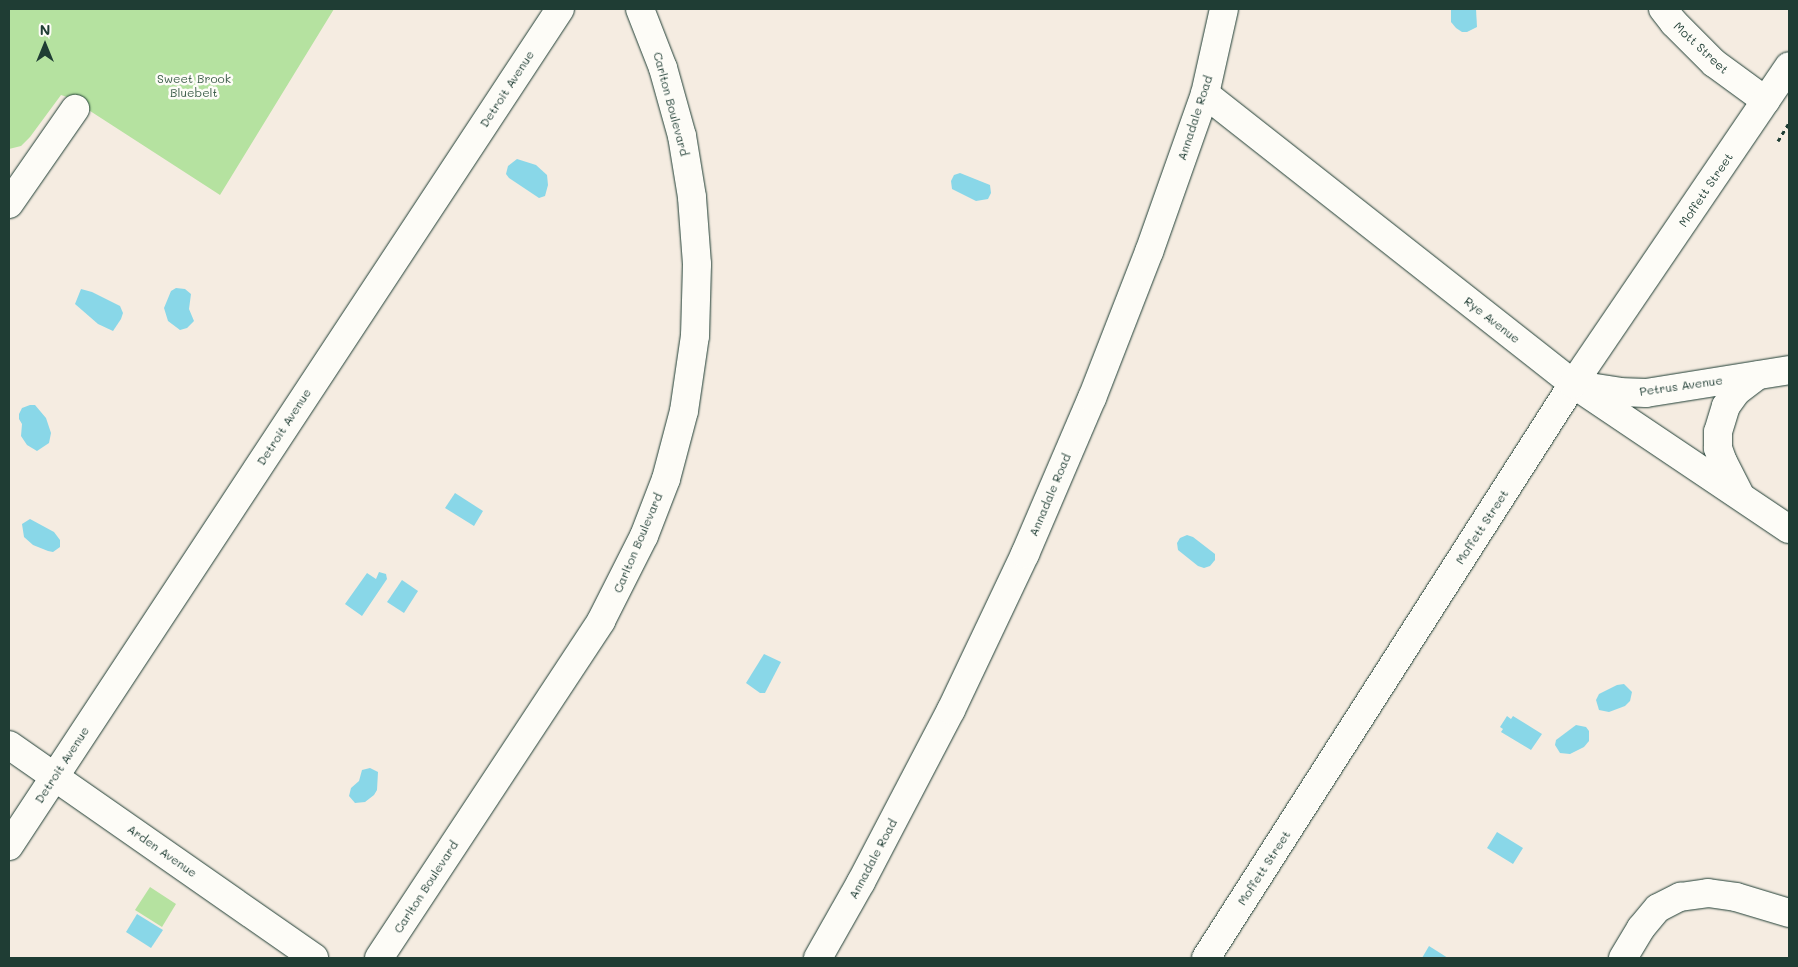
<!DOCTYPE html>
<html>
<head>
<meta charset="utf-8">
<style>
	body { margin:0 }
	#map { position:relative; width:1798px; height:967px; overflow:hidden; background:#f5ece1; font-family:Mali,sans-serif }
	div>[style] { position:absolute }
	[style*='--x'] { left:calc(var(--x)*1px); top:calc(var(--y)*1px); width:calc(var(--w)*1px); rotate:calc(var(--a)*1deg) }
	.green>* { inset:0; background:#b5e2a0 }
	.water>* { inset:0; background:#89d7e8 }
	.path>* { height:3px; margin-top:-1.5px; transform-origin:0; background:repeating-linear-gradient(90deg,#1f3d34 0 4px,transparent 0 8px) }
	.roads { filter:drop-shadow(0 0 1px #1f3d34) drop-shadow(0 0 1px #1f3d34) }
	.street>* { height:28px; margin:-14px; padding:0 14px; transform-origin:14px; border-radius:14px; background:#fdfcf7 }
	.secondary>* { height:28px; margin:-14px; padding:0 14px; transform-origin:14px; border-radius:14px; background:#fdfcf7 }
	span { translate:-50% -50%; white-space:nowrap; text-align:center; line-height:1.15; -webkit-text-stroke:5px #fdfcf7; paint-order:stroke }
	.street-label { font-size:12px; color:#1f3d34 }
	.park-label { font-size:12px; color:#3d5e4a }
	.frame { position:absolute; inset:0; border:10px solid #1f3d34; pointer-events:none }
	.north { position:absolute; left:20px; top:20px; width:50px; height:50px; -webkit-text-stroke:4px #fdfcf7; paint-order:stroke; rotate:0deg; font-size:14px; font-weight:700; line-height:20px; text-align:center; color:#1f3d34 }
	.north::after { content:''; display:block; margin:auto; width:18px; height:22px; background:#1f3d34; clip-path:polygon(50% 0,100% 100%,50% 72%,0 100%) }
</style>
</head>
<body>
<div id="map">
	<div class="green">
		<i style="clip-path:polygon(9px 9px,334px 9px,220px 195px,70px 98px,61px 95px,30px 137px,21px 146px,9px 149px)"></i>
		<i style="clip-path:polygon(150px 887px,176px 904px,162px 927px,135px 910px)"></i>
	</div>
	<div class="water">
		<i style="clip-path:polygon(1451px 9px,1476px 9px,1477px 27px,1467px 32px,1462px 32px,1456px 28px,1451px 22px)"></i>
		<i style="clip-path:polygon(517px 159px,536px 165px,547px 175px,548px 185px,545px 196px,539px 198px,509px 178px,506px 174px,508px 166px)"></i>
		<i style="clip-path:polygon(960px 173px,990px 185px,991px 193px,988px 199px,976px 201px,952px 189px,951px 181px,954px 175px)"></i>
		<i style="clip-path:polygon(176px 288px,185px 289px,191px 294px,189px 309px,194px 321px,187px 328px,180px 330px,168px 321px,164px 308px,171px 291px)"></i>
		<i style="clip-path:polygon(81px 289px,92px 292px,120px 306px,123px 313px,121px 319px,113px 331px,98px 324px,75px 304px)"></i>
		<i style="clip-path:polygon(30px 405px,35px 405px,46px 418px,51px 433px,49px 443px,37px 451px,27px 445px,21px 436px,22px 424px,19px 419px,19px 414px,22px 408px)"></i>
		<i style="clip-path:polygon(455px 493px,483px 511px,474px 526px,445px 508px)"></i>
		<i style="clip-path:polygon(30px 519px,54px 532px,60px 540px,60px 547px,53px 552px,48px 551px,33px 545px,24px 537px,22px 524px)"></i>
		<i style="clip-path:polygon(1187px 535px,1193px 537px,1215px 554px,1215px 560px,1210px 566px,1204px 568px,1198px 566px,1178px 550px,1177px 543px,1180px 538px)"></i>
		<i style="clip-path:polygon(379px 572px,386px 574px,387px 579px,362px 616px,345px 604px,367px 573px,376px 579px)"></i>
		<i style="clip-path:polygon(402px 580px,418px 591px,404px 613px,387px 602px)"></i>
		<i style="clip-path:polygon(764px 654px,781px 662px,765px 693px,760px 693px,746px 683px)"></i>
		<i style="clip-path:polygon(1624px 684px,1632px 692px,1630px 701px,1625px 706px,1609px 712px,1599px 710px,1596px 700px,1599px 694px,1617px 685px)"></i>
		<i style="clip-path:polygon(1507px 716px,1511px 719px,1513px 716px,1542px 734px,1531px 750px,1501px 732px,1503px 729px,1500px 727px)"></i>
		<i style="clip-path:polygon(1576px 725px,1586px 727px,1589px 731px,1589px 741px,1584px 747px,1570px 754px,1560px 753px,1555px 745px,1556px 740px)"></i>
		<i style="clip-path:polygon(370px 768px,378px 772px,377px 790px,374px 795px,365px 802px,355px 803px,349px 796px,351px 788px,359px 781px,362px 770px)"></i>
		<i style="clip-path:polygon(1497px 832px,1523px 848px,1513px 864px,1487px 848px)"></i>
		<i style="clip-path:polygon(137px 914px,163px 930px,151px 948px,126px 932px)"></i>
		<i style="clip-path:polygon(1429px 946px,1448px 958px,1422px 958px)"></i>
	</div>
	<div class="path">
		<i style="--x:1778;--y:141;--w:21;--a:-59"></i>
	</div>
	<div class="roads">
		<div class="street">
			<i style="--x:1663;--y:9;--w:18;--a:52"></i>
			<i style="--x:1674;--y:23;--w:57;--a:45"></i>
			<i style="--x:1714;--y:63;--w:64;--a:36.2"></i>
			<i style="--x:1205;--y:94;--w:469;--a:38.2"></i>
			<i style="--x:1573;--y:384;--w:260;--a:33.9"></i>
			<i style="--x:9;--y:204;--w:116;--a:-55.2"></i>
			<i style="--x:1583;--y:386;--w:36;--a:9"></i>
			<i style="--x:1619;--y:392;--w:27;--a:2"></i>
			<i style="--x:1646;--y:393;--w:145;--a:-9.1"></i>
			<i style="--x:1739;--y:493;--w:35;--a:-117"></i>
			<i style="--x:1723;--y:462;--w:15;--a:-110"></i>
			<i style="--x:1718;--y:448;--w:16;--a:-90"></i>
			<i style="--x:1718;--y:432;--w:27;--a:-73"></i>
			<i style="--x:1726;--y:406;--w:19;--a:-54"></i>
			<i style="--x:1737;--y:391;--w:26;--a:-37"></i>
			<i style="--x:9;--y:846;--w:1002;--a:-56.64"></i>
			<i style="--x:379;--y:958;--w:404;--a:-56.6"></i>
			<i style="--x:601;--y:621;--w:95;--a:-63.2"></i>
			<i style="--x:644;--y:536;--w:61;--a:-68.9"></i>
			<i style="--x:666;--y:479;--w:70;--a:-75.2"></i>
			<i style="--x:684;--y:411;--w:76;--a:-81.7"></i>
			<i style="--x:695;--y:336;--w:72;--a:-88.4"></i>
			<i style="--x:697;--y:264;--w:67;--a:-94.3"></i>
			<i style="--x:692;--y:197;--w:62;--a:-99.3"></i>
			<i style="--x:682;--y:136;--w:71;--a:-105.6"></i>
			<i style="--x:663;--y:68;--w:63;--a:-111.3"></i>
			<i style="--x:1206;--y:958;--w:681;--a:-57.41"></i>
			<i style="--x:1573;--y:384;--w:384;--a:-55.8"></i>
			<i style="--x:1623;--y:958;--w:35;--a:-59"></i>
			<i style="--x:1641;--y:928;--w:26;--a:-50"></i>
			<i style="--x:1658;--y:908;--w:25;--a:-27"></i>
			<i style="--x:1680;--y:897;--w:28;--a:-8"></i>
			<i style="--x:1708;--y:893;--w:28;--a:8"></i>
			<i style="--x:1736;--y:897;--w:55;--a:16.8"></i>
		</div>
		<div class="secondary">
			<i style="--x:9;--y:745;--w:372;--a:34.9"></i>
			<i style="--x:818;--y:958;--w:87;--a:-60.5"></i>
			<i style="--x:861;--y:882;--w:194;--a:-62.4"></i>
			<i style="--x:951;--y:710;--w:173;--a:-64.6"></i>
			<i style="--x:1025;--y:554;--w:170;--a:-66.8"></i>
			<i style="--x:1092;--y:398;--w:157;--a:-68.7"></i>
			<i style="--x:1149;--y:252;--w:168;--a:-70.5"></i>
			<i style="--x:1205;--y:94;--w:87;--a:-77.4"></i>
		</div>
	</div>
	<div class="street-label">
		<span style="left:1701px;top:48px;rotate:43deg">Mott Street</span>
		<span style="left:507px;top:89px;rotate:-57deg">Detroit Avenue</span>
		<span style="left:671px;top:104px;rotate:75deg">Carlton Boulevard</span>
		<span style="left:1195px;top:118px;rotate:-72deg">Annadale Road</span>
		<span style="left:1706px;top:190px;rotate:-56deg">Moffett Street</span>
		<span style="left:1492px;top:320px;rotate:38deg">Rye Avenue</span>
		<span style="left:1681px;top:386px;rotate:-8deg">Petrus Avenue</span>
		<span style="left:284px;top:427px;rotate:-57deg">Detroit Avenue</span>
		<span style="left:1050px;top:495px;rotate:-67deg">Annadale Road</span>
		<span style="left:1482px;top:527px;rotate:-57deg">Moffett Street</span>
		<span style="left:638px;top:543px;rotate:-67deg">Carlton Boulevard</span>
		<span style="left:62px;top:765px;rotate:-57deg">Detroit Avenue</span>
		<span style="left:162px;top:851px;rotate:35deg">Arden Avenue</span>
		<span style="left:873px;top:859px;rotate:-62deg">Annadale Road</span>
		<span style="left:1264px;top:868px;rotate:-57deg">Moffett Street</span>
		<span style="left:426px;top:887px;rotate:-57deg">Carlton Boulevard</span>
	</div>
	<div class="park-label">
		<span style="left:194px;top:86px">Sweet Brook<br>Bluebelt</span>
	</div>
	<div class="frame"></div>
	<div class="north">N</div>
</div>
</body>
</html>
